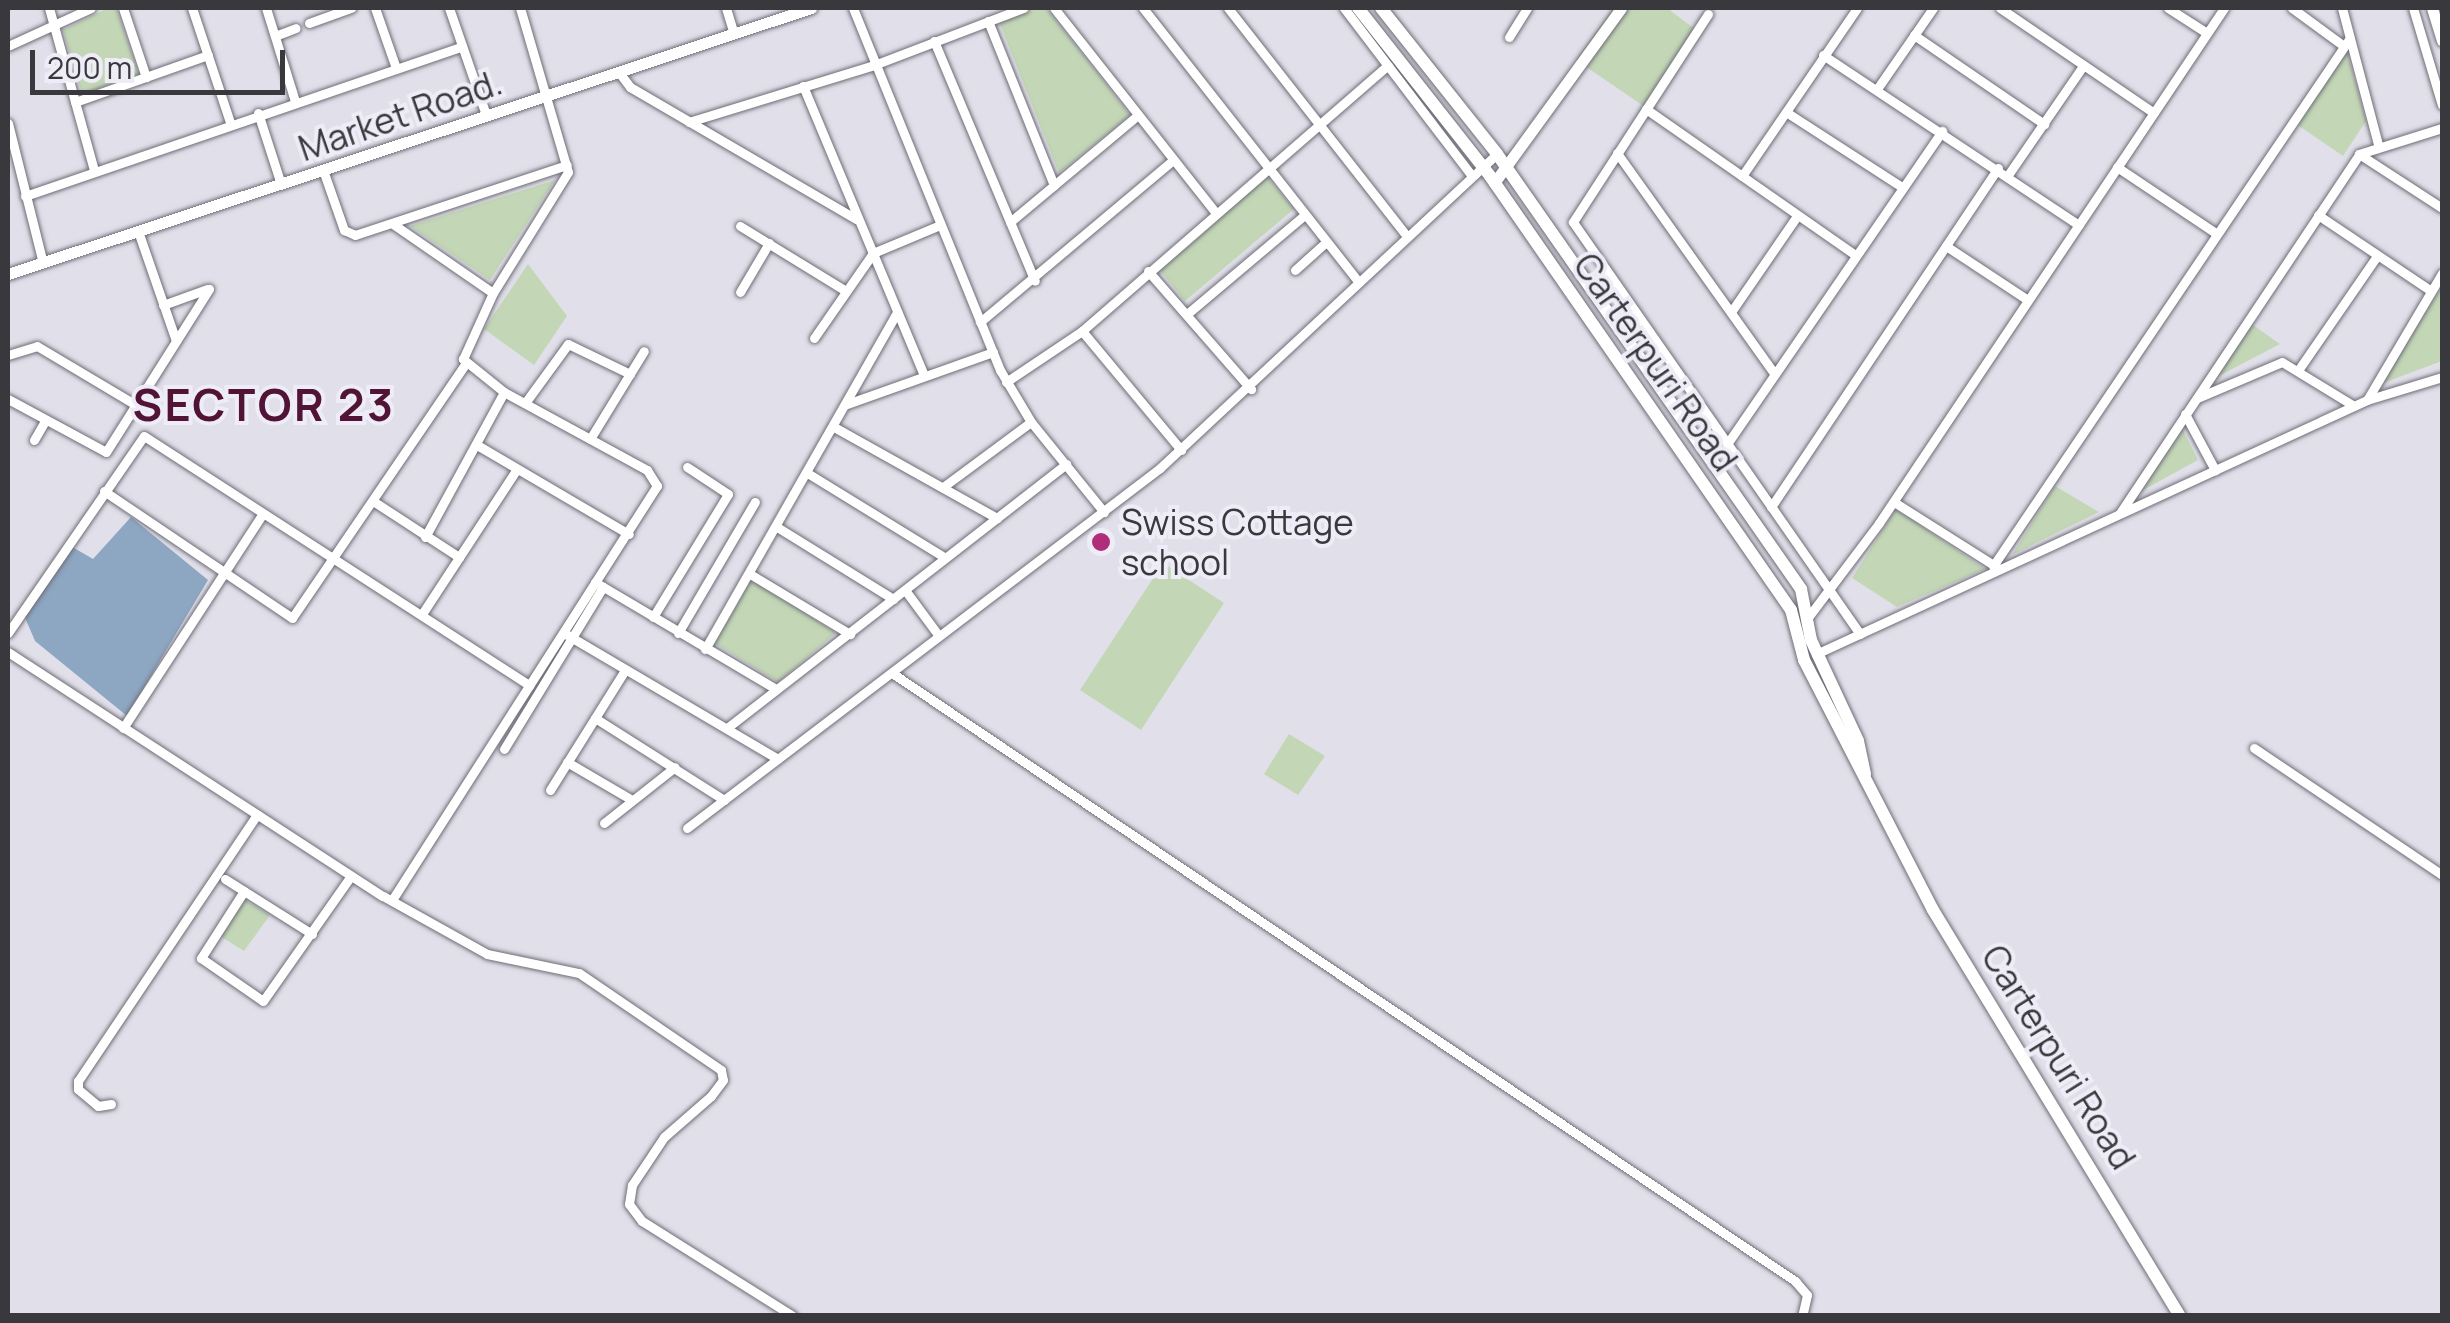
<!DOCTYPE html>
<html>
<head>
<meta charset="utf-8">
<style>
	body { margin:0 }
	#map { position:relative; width:2450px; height:1323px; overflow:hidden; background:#e1e0ea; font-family:Manrope,sans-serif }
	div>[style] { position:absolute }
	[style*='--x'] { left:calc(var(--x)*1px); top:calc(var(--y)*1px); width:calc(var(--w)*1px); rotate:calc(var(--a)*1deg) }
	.green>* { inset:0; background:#c3d7b7 }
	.water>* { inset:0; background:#8da6c2 }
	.roads { filter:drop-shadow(0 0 2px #6e6d76) drop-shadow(0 0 2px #6e6d76) }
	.minor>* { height:9px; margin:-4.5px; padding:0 4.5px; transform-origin:4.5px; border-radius:4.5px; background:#fff }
	.tertiary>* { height:11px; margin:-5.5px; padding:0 5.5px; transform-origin:5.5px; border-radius:5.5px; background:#fff }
	.secondary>* { height:12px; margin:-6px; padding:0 6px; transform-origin:6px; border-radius:6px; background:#fff }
	.dots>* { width:28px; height:28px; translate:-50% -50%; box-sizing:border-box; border:5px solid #eeedf7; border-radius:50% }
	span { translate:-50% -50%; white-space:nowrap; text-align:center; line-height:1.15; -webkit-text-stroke:8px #eeedf7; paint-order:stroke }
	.street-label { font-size:35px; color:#39393d }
	.poi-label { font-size:35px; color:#39393d }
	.left { translate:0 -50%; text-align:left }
	.district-label { font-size:45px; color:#511336; font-weight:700; letter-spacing:2.5px }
	.frame { position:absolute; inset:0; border:10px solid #39393d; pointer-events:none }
	.scale { position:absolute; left:30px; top:50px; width:255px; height:45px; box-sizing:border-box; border:5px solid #39393d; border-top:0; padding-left:12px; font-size:30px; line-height:35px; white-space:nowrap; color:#39393d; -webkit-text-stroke:8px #eeedf7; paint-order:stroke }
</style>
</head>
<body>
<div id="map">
	<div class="green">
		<i style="clip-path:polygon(108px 8px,116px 8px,139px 74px,82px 94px,63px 30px)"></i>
		<i style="clip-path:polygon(1034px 8px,1046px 8px,1130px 115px,1059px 173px,999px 22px)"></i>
		<i style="clip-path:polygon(1613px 8px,1667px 8px,1695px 29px,1645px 107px,1576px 60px)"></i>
		<i style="clip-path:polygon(2347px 51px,2366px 121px,2343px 156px,2296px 124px)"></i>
		<i style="clip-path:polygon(1267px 177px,1294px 209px,1185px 301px,1158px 268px)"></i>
		<i style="clip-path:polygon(555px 180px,490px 280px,410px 226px)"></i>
		<i style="clip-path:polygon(528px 264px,567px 316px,534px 365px,484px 329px)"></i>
		<i style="clip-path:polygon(2442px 287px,2442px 361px,2378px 385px)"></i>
		<i style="clip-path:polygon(2250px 323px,2280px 344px,2215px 378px)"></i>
		<i style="clip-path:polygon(2180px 424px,2198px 460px,2136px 494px)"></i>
		<i style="clip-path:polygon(2055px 486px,2099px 512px,2012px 555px)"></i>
		<i style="clip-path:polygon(1896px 509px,1985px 569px,1897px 607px,1852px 578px)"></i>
		<i style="clip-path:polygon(1163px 563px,1224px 603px,1141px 730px,1080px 690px)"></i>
		<i style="clip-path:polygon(752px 579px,836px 633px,778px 682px,714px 643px)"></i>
		<i style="clip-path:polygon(1289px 734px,1325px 756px,1298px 795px,1264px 774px)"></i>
		<i style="clip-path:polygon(244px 900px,270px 915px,244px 951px,220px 936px)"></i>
	</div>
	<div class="water">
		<i style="clip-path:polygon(131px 517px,208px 580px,127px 716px,35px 641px,23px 613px,69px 545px,93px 559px)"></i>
	</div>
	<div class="roads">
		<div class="minor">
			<i style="--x:49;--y:8;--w:168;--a:74.5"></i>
			<i style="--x:123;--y:8;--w:73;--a:71.6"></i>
			<i style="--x:192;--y:8;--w:120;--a:71.6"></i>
			<i style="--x:266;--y:8;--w:97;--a:72.7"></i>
			<i style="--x:375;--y:8;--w:64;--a:70.7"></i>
			<i style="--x:449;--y:8;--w:113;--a:70.9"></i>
			<i style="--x:726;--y:8;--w:24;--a:73"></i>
			<i style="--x:853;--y:8;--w:391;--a:67.9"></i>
			<i style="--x:1000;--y:370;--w:61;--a:59.2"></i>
			<i style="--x:1031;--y:422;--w:116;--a:51"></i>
			<i style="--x:1054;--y:8;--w:260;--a:51.7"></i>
			<i style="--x:1143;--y:8;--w:349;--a:51.8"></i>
			<i style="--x:1228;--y:8;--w:290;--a:51.9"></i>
			<i style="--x:1344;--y:8;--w:210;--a:52.7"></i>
			<i style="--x:2000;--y:8;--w:186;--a:34.3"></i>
			<i style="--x:2168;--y:8;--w:46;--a:32.7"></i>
			<i style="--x:2292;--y:8;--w:64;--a:36.2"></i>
			<i style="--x:2342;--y:8;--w:141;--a:75.2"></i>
			<i style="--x:2413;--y:8;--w:101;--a:73.4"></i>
			<i style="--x:1708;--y:14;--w:248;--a:123"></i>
			<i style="--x:1573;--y:222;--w:502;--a:55.14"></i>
			<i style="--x:988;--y:21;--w:177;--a:68.1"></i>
			<i style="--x:309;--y:23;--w:45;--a:-19.7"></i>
			<i style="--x:1914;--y:35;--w:158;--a:34.4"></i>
			<i style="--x:275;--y:36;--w:22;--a:-21"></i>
			<i style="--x:1509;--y:37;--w:34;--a:-58"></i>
			<i style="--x:934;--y:41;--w:260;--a:67.2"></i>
			<i style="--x:8;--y:46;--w:91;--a:-24.6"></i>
			<i style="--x:1823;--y:55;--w:307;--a:33.6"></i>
			<i style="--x:618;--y:71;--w:20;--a:53"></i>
			<i style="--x:630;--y:87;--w:262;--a:30.3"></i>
			<i style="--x:803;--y:86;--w:313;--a:67.3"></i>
			<i style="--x:1877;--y:89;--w:98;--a:-55.3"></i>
			<i style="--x:75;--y:102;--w:141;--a:-19.5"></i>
			<i style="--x:1646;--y:109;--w:255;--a:34.9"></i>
			<i style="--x:1786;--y:112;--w:138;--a:32.9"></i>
			<i style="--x:258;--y:113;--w:75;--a:72.1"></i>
			<i style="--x:689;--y:122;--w:194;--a:-17.1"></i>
			<i style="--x:874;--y:65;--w:160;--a:-20.9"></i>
			<i style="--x:8;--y:123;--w:144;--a:76"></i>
			<i style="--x:1617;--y:153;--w:270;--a:54.5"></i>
			<i style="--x:2359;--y:154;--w:99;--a:33"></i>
			<i style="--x:2117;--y:167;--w:120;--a:33.8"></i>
			<i style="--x:323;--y:170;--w:64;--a:70.7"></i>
			<i style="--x:344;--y:230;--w:12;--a:24"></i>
			<i style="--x:355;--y:235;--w:223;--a:-18.3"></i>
			<i style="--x:2008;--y:175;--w:132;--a:-55.5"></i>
			<i style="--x:1742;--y:176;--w:204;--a:-55.6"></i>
			<i style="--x:25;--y:196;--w:462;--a:-18.9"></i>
			<i style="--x:2318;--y:215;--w:136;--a:33.9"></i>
			<i style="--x:1010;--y:222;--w:167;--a:-39.9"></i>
			<i style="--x:393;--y:224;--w:121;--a:34.6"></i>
			<i style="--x:740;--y:226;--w:124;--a:31.5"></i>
			<i style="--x:139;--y:234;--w:113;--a:70.9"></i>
			<i style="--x:1946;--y:246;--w:98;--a:33.4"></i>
			<i style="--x:1295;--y:270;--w:40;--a:-42"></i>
			<i style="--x:1148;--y:271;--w:157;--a:48.9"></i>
			<i style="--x:740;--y:292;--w:57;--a:-59.4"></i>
			<i style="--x:163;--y:305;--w:47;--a:-20"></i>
			<i style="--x:1731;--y:312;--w:116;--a:-55.5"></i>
			<i style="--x:1187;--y:314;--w:150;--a:-40.1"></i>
			<i style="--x:980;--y:322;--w:252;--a:-40"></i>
			<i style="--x:1082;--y:331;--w:155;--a:50.2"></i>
			<i style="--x:814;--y:338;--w:103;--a:-55.2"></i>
			<i style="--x:873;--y:253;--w:73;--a:-22.7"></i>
			<i style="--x:8;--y:355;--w:30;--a:-17"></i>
			<i style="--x:37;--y:346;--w:115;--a:30.8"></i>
			<i style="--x:2299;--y:369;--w:137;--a:-55.4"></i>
			<i style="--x:1006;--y:382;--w:92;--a:-33.9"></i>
			<i style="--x:1082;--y:331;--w:405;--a:-41"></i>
			<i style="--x:2197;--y:398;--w:92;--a:-23"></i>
			<i style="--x:2282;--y:362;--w:84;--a:31.4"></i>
			<i style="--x:8;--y:399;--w:111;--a:28.4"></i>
			<i style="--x:106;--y:452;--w:193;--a:-57.7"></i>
			<i style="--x:2367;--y:400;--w:147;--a:-59.4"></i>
			<i style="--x:525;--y:403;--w:73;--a:-53.9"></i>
			<i style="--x:568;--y:344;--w:69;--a:25.8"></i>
			<i style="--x:847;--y:404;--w:155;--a:-19.6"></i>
			<i style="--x:2185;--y:414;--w:64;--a:61.8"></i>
			<i style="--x:834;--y:427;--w:187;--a:29.2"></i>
			<i style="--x:590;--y:439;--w:103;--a:-58.5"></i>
			<i style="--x:34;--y:440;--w:22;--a:-60"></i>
			<i style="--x:1727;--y:444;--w:380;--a:-55.5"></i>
			<i style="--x:477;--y:445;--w:176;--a:30.4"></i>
			<i style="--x:809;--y:474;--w:158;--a:31.6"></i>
			<i style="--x:943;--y:487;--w:109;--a:-36.5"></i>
			<i style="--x:104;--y:491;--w:227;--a:34"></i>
			<i style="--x:292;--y:618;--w:307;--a:-55.7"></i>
			<i style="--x:373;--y:501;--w:103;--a:33.1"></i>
			<i style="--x:1894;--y:502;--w:122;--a:32.3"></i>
			<i style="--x:1771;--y:507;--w:408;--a:-56.2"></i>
			<i style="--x:2120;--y:513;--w:431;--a:-56.3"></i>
			<i style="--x:2359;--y:154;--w:87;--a:-17.4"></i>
			<i style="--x:777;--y:527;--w:137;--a:31.8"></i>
			<i style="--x:425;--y:537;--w:165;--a:-61.4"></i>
			<i style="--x:1993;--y:566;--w:637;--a:-55.94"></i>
			<i style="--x:750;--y:574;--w:117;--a:31"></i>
			<i style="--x:595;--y:582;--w:210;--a:30.6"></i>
			<i style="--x:905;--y:590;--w:57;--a:53.5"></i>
			<i style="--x:422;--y:614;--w:173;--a:-56.8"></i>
			<i style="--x:653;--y:617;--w:144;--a:-58.6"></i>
			<i style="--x:728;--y:494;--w:49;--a:-146.6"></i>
			<i style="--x:1806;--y:620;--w:121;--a:-53"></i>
			<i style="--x:1879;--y:523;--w:620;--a:-56.18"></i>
			<i style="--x:8;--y:633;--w:239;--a:-55.4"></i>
			<i style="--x:144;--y:436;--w:459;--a:32.9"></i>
			<i style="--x:564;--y:633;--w:248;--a:30.5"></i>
			<i style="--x:678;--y:633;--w:152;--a:-59.6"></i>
			<i style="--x:705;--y:649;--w:388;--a:-60.3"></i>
			<i style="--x:8;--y:652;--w:447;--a:33.1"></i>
			<i style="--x:383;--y:896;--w:119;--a:29.1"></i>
			<i style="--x:487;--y:954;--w:94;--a:11.7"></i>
			<i style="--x:579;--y:973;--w:172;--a:34.3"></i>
			<i style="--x:721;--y:1070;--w:10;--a:79"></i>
			<i style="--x:723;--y:1080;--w:20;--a:127"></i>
			<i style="--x:711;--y:1096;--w:62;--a:138.9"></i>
			<i style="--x:664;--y:1137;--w:58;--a:123.7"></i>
			<i style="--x:632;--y:1185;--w:19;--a:99"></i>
			<i style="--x:629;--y:1204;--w:21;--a:53"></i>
			<i style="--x:642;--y:1221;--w:178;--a:32.2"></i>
			<i style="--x:1816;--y:654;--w:607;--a:-24.75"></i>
			<i style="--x:2367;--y:400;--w:78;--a:-17"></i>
			<i style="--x:892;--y:673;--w:1089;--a:33.95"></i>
			<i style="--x:1795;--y:1281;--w:18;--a:49"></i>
			<i style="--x:1807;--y:1295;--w:22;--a:103"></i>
			<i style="--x:595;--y:718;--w:153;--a:32.4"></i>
			<i style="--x:123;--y:728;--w:254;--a:-56.9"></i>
			<i style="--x:727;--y:728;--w:430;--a:-37.9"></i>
			<i style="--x:2254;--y:748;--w:227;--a:34"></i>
			<i style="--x:504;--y:749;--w:190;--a:-58.6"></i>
			<i style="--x:567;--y:762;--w:75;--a:30.3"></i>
			<i style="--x:550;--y:790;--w:142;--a:-58"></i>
			<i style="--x:604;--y:823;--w:90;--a:-38.3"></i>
			<i style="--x:687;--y:828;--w:594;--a:-37.27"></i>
			<i style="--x:1160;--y:468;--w:461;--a:-43"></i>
			<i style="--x:225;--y:879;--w:103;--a:32.3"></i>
			<i style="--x:244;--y:891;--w:80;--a:122.7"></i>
			<i style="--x:201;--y:958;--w:75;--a:34.7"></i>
			<i style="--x:263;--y:1001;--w:153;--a:-54.9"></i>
			<i style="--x:392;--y:900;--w:492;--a:-57.4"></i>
			<i style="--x:657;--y:486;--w:19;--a:-122"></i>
			<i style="--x:647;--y:470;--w:163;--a:-151.4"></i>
			<i style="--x:504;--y:392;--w:53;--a:-141.2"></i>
			<i style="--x:463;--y:359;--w:72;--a:-65.6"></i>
			<i style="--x:493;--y:293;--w:142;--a:-58.2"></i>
			<i style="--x:568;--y:172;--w:171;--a:-106.3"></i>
			<i style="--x:111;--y:1104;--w:13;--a:171"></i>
			<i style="--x:98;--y:1106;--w:26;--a:-140"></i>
			<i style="--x:78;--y:1089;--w:8;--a:-90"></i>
			<i style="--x:78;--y:1081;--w:321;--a:-56.1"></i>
		</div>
		<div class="tertiary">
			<i style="--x:2432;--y:8;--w:34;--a:73"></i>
			<i style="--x:1494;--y:183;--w:216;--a:-54"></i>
			<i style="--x:8;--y:274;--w:846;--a:-18.33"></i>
		</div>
		<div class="secondary">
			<i style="--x:1358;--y:8;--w:214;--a:51.8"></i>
			<i style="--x:1490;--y:176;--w:528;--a:55.26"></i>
			<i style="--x:1791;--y:610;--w:52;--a:75.4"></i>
			<i style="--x:1804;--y:660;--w:281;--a:62.7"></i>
			<i style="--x:1933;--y:910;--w:475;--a:58.7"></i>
			<i style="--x:1381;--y:8;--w:186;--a:51.5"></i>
			<i style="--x:1497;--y:154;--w:531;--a:55.05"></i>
			<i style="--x:1801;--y:589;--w:52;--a:78.9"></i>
			<i style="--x:1811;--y:640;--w:111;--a:65"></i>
			<i style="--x:1858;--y:741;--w:34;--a:78"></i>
		</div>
	</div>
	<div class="dots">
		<i style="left:1101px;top:542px;background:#b02e79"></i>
	</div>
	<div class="street-label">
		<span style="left:400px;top:115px;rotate:-19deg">Market Road.</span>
		<span style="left:1656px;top:362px;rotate:55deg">Carterpuri Road</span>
		<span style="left:2059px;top:1057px;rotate:58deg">Carterpuri Road</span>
	</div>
	<div class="poi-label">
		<span class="left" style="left:1121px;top:542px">Swiss Cottage<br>school</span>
	</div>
	<div class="district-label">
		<span style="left:264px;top:405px">SECTOR 23</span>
	</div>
	<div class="frame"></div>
	<div class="scale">200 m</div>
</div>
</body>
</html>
